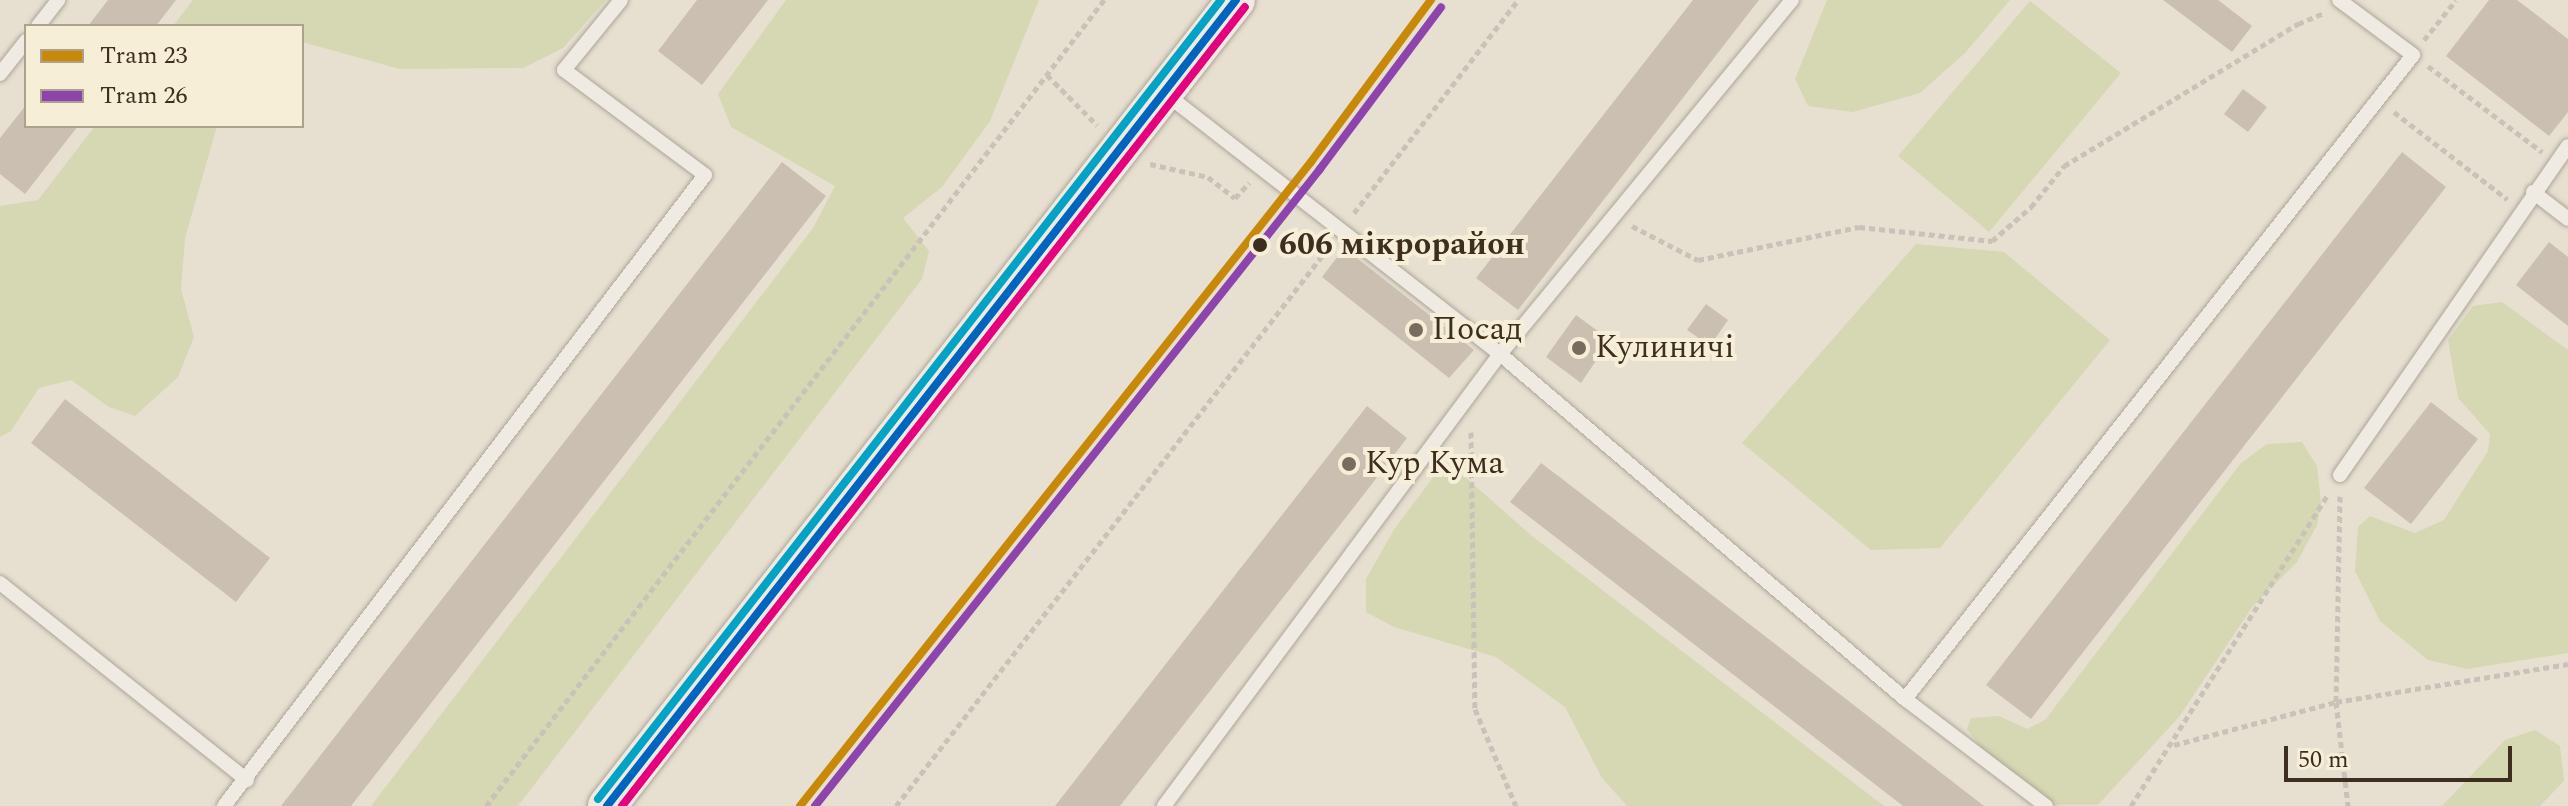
<!DOCTYPE html>
<html>
<head>
<meta charset="utf-8">
<style>
	body { margin:0 }
	#map { position:relative; width:2568px; height:806px; overflow:hidden; background:#e7e0d1; font-family:Spectral,serif }
	div>[style] { position:absolute }
	[style*='--x'] { left:calc(var(--x)*1px); top:calc(var(--y)*1px); width:calc(var(--w)*1px); rotate:calc(var(--a)*1deg) }
	.green>* { inset:0; background:#d6d7b3 }
	.building>* { inset:0; background:#cbbfb2 }
	.path>* { height:5px; margin-top:-2.5px; transform-origin:0; background:repeating-linear-gradient(90deg,#c8c2b9 0 6px,transparent 0 10px) }
	.roads { filter:drop-shadow(0 0 2px #ada599) drop-shadow(0 0 2px #ada599) }
	.lane>* { height:14px; margin:-7px; padding:0 7px; transform-origin:7px; border-radius:7px; background:#efebe3 }
	.secondary>* { height:38px; margin:-19px; padding:0 19px; transform-origin:19px; border-radius:19px; background:#efebe3 }
	.bus-1>* { height:8px; margin:-4px; padding:0 4px; transform-origin:4px; border-radius:4px; background:#0065bd }
	.bus-2>* { height:8px; margin:-4px; padding:0 4px; transform-origin:4px; border-radius:4px; background:#e5007d }
	.bus-3>* { height:8px; margin:-4px; padding:0 4px; transform-origin:4px; border-radius:4px; background:#03a3c5 }
	.tram-1>* { height:8px; margin:-4px; padding:0 4px; transform-origin:4px; border-radius:4px; background:#c88808 }
	.tram-2>* { height:8px; margin:-4px; padding:0 4px; transform-origin:4px; border-radius:4px; background:#8e44ad }
	.dots>* { width:22px; height:22px; translate:-50% -50%; box-sizing:border-box; border:4px solid #f7eed8; border-radius:50% }
	span { translate:-50% -50%; white-space:nowrap; text-align:center; line-height:1.15; -webkit-text-stroke:8px #f7eed8; paint-order:stroke }
	.stop-label { font-size:32px; color:#3d2e20; font-weight:700 }
	.left { translate:0 -50%; text-align:left }
	.poi-label { font-size:32px; color:#3d2e20 }
	.legend { position:absolute; left:24px; top:24px; width:280px; height:104px; box-sizing:border-box; background:#f7eed8; border:2px solid #ada18e; margin:0; padding:10px 14px; list-style:none; font-size:24px; color:#3d2e20 }
	.legend li { display:flex; align-items:center; gap:16px; height:40px }
	.legend b { width:40px; border:2px solid #ada18e }
	.scale { position:absolute; left:2284px; top:746px; width:228px; height:36px; box-sizing:border-box; border:4px solid #3d2e20; border-top:0; padding-left:10px; font-size:24px; line-height:28px; white-space:nowrap; color:#3d2e20; -webkit-text-stroke:6px #f7eed8; paint-order:stroke }
</style>
</head>
<body>
<div id="map">
	<div class="green">
		<i style="clip-path:polygon(193px 0,606px 0,563px 48px,523px 68px,400px 69px,302px 42px,302px 26px,173px 26px)"></i>
		<i style="clip-path:polygon(786px 0,1039px 0,990px 121px,942px 187px,903px 218px,929px 251px,922px 279px,518px 806px,371px 806px,813px 228px,835px 186px,731px 127px,718px 94px)"></i>
		<i style="clip-path:polygon(1827px 0,2010px 0,1965px 53px,1920px 93px,1853px 112px,1808px 106px,1795px 79px)"></i>
		<i style="clip-path:polygon(2030px 1px,2121px 73px,1989px 232px,1898px 156px)"></i>
		<i style="clip-path:polygon(95px 126px,217px 126px,185px 238px,181px 289px,194px 337px,178px 377px,135px 416px,109px 407px,71px 380px,39px 388px,11px 431px,0 437px,0 206px,38px 200px)"></i>
		<i style="clip-path:polygon(1916px 244px,2004px 252px,2110px 340px,1940px 548px,1871px 550px,1742px 443px)"></i>
		<i style="clip-path:polygon(2502px 302px,2568px 350px,2568px 653px,2467px 669px,2428px 660px,2380px 621px,2355px 571px,2358px 527px,2370px 516px,2415px 533px,2444px 520px,2488px 451px,2490px 434px,2458px 398px,2448px 340px,2473px 306px)"></i>
		<i style="clip-path:polygon(2302px 442px,2317px 466px,2321px 503px,2317px 525px,2297px 562px,2253px 606px,2179px 717px,2098px 805px,2054px 805px,1985px 752px,1967px 729px,1971px 718px,1999px 716px,2027px 729px,2045px 720px,2241px 463px,2267px 444px)"></i>
		<i style="clip-path:polygon(1441px 467px,1455px 468px,1532px 536px,1884px 806px,1627px 806px,1602px 778px,1565px 707px,1496px 657px,1394px 627px,1366px 612px,1366px 579px,1395px 528px)"></i>
		<i style="clip-path:polygon(2535px 730px,2560px 746px,2564px 781px,2540px 806px,2442px 806px,2505px 740px)"></i>
	</div>
	<div class="building">
		<i style="clip-path:polygon(108px 0,176px 0,156px 26px,88px 26px)"></i>
		<i style="clip-path:polygon(697px 0,768px 0,702px 85px,658px 51px)"></i>
		<i style="clip-path:polygon(1693px 0,1759px 0,1518px 310px,1476px 278px)"></i>
		<i style="clip-path:polygon(2163px 0,2218px 0,2252px 26px,2232px 52px)"></i>
		<i style="clip-path:polygon(2489px 0,2517px 0,2568px 39px,2568px 112px,2549px 136px,2446px 56px)"></i>
		<i style="clip-path:polygon(2243px 89px,2267px 107px,2248px 132px,2224px 114px)"></i>
		<i style="clip-path:polygon(26px 105px,26px 126px,78px 126px,25px 194px,0 174px,0 138px)"></i>
		<i style="clip-path:polygon(2402px 152px,2446px 187px,2031px 719px,1986px 685px)"></i>
		<i style="clip-path:polygon(782px 162px,826px 196px,351px 806px,281px 806px)"></i>
		<i style="clip-path:polygon(2549px 242px,2568px 257px,2568px 326px,2516px 285px)"></i>
		<i style="clip-path:polygon(1344px 248px,1474px 350px,1449px 378px,1322px 277px)"></i>
		<i style="clip-path:polygon(1706px 304px,1728px 320px,1710px 346px,1687px 330px)"></i>
		<i style="clip-path:polygon(1576px 315px,1610px 340px,1581px 383px,1546px 357px)"></i>
		<i style="clip-path:polygon(65px 399px,270px 558px,236px 602px,31px 443px)"></i>
		<i style="clip-path:polygon(2431px 402px,2478px 439px,2411px 524px,2364px 488px)"></i>
		<i style="clip-path:polygon(1367px 406px,1407px 438px,1365px 493px,1120px 806px,1055px 806px)"></i>
		<i style="clip-path:polygon(1541px 463px,1561px 478px,1984px 806px,1903px 806px,1510px 502px)"></i>
	</div>
	<div class="path">
		<i style="--x:2424;--y:40;--w:51;--a:-51.3"></i>
		<i style="--x:2428;--y:66;--w:143;--a:37"></i>
		<i style="--x:1047;--y:75;--w:71;--a:45"></i>
		<i style="--x:2394;--y:112;--w:143;--a:37.6"></i>
		<i style="--x:1150;--y:164;--w:59;--a:12.6"></i>
		<i style="--x:1208;--y:177;--w:34;--a:38"></i>
		<i style="--x:1235;--y:198;--w:21;--a:-47"></i>
		<i style="--x:1354;--y:213;--w:269;--a:-52.4"></i>
		<i style="--x:1632;--y:226;--w:74;--a:27.3"></i>
		<i style="--x:1698;--y:260;--w:164;--a:-11.6"></i>
		<i style="--x:1859;--y:227;--w:134;--a:6"></i>
		<i style="--x:1992;--y:241;--w:52;--a:-41.1"></i>
		<i style="--x:2031;--y:207;--w:53;--a:-51.2"></i>
		<i style="--x:2064;--y:166;--w:274;--a:-31.3"></i>
		<i style="--x:2298;--y:24;--w:28;--a:-23"></i>
		<i style="--x:1471;--y:432;--w:277;--a:89.2"></i>
		<i style="--x:1475;--y:709;--w:105;--a:67.1"></i>
		<i style="--x:2340;--y:496;--w:206;--a:91.1"></i>
		<i style="--x:2336;--y:702;--w:105;--a:83.4"></i>
		<i style="--x:2174;--y:745;--w:168;--a:-14.9"></i>
		<i style="--x:2336;--y:702;--w:235;--a:-9.3"></i>
		<i style="--x:486;--y:806;--w:1016;--a:-52.52"></i>
		<i style="--x:896;--y:806;--w:707;--a:-52.24"></i>
		<i style="--x:2131;--y:806;--w:370;--a:-57.7"></i>
	</div>
	<div class="roads">
		<div class="lane">
			<i style="--x:1792;--y:0;--w:459;--a:129.5"></i>
			<i style="--x:1500;--y:354;--w:532;--a:40.43"></i>
			<i style="--x:1905;--y:699;--w:177;--a:37.2"></i>
			<i style="--x:38;--y:26;--w:33;--a:-52"></i>
			<i style="--x:0;--y:74;--w:42;--a:-51.8"></i>
			<i style="--x:2533;--y:192;--w:44;--a:37.6"></i>
			<i style="--x:2340;--y:475;--w:400;--a:-55.3"></i>
			<i style="--x:0;--y:583;--w:316;--a:38.6"></i>
			<i style="--x:1905;--y:699;--w:820;--a:-51.73"></i>
			<i style="--x:2413;--y:55;--w:92;--a:-143.4"></i>
			<i style="--x:224;--y:806;--w:793;--a:-52.68"></i>
			<i style="--x:705;--y:175;--w:176;--a:-143.3"></i>
			<i style="--x:564;--y:70;--w:90;--a:-50.8"></i>
			<i style="--x:1164;--y:806;--w:563;--a:-53.37"></i>
			<i style="--x:1500;--y:354;--w:423;--a:-142.1"></i>
		</div>
		<div class="secondary">
			<i style="--x:607;--y:806;--w:1022;--a:-52.03"></i>
		</div>
	</div>
	<div class="bus-1">
		<i style="--x:607;--y:806;--w:1022;--a:-52.03"></i>
	</div>
	<div class="bus-2">
		<i style="--x:622;--y:806;--w:1013;--a:-52.06"></i>
	</div>
	<div class="bus-3">
		<i style="--x:598;--y:799;--w:1013;--a:-52.06"></i>
	</div>
	<div class="tram-1">
		<i style="--x:800;--y:806;--w:822;--a:-51.57"></i>
		<i style="--x:1311;--y:162;--w:202;--a:-53.5"></i>
	</div>
	<div class="tram-2">
		<i style="--x:815;--y:806;--w:813;--a:-51.59"></i>
		<i style="--x:1320;--y:169;--w:202;--a:-53.2"></i>
	</div>
	<div class="dots">
		<i style="left:1260px;top:245px;background:#3d2e20"></i>
		<i style="left:1416px;top:330px;background:#786c5e"></i>
		<i style="left:1579px;top:348px;background:#786c5e"></i>
		<i style="left:1349px;top:464px;background:#786c5e"></i>
	</div>
	<div class="stop-label">
		<span class="left" style="left:1279px;top:245px">606 мікрорайон</span>
	</div>
	<div class="poi-label">
		<span class="left" style="left:1432px;top:330px">Посад</span>
		<span class="left" style="left:1595px;top:348px">Кулиничі</span>
		<span class="left" style="left:1365px;top:464px">Кур Кума</span>
	</div>
	<ul class="legend">
	<li><b style="height:10px;background:#c88808"></b>Tram 23</li>
	<li><b style="height:10px;background:#8e44ad"></b>Tram 26</li>
	</ul>
	<div class="scale">50 m</div>
</div>
</body>
</html>
